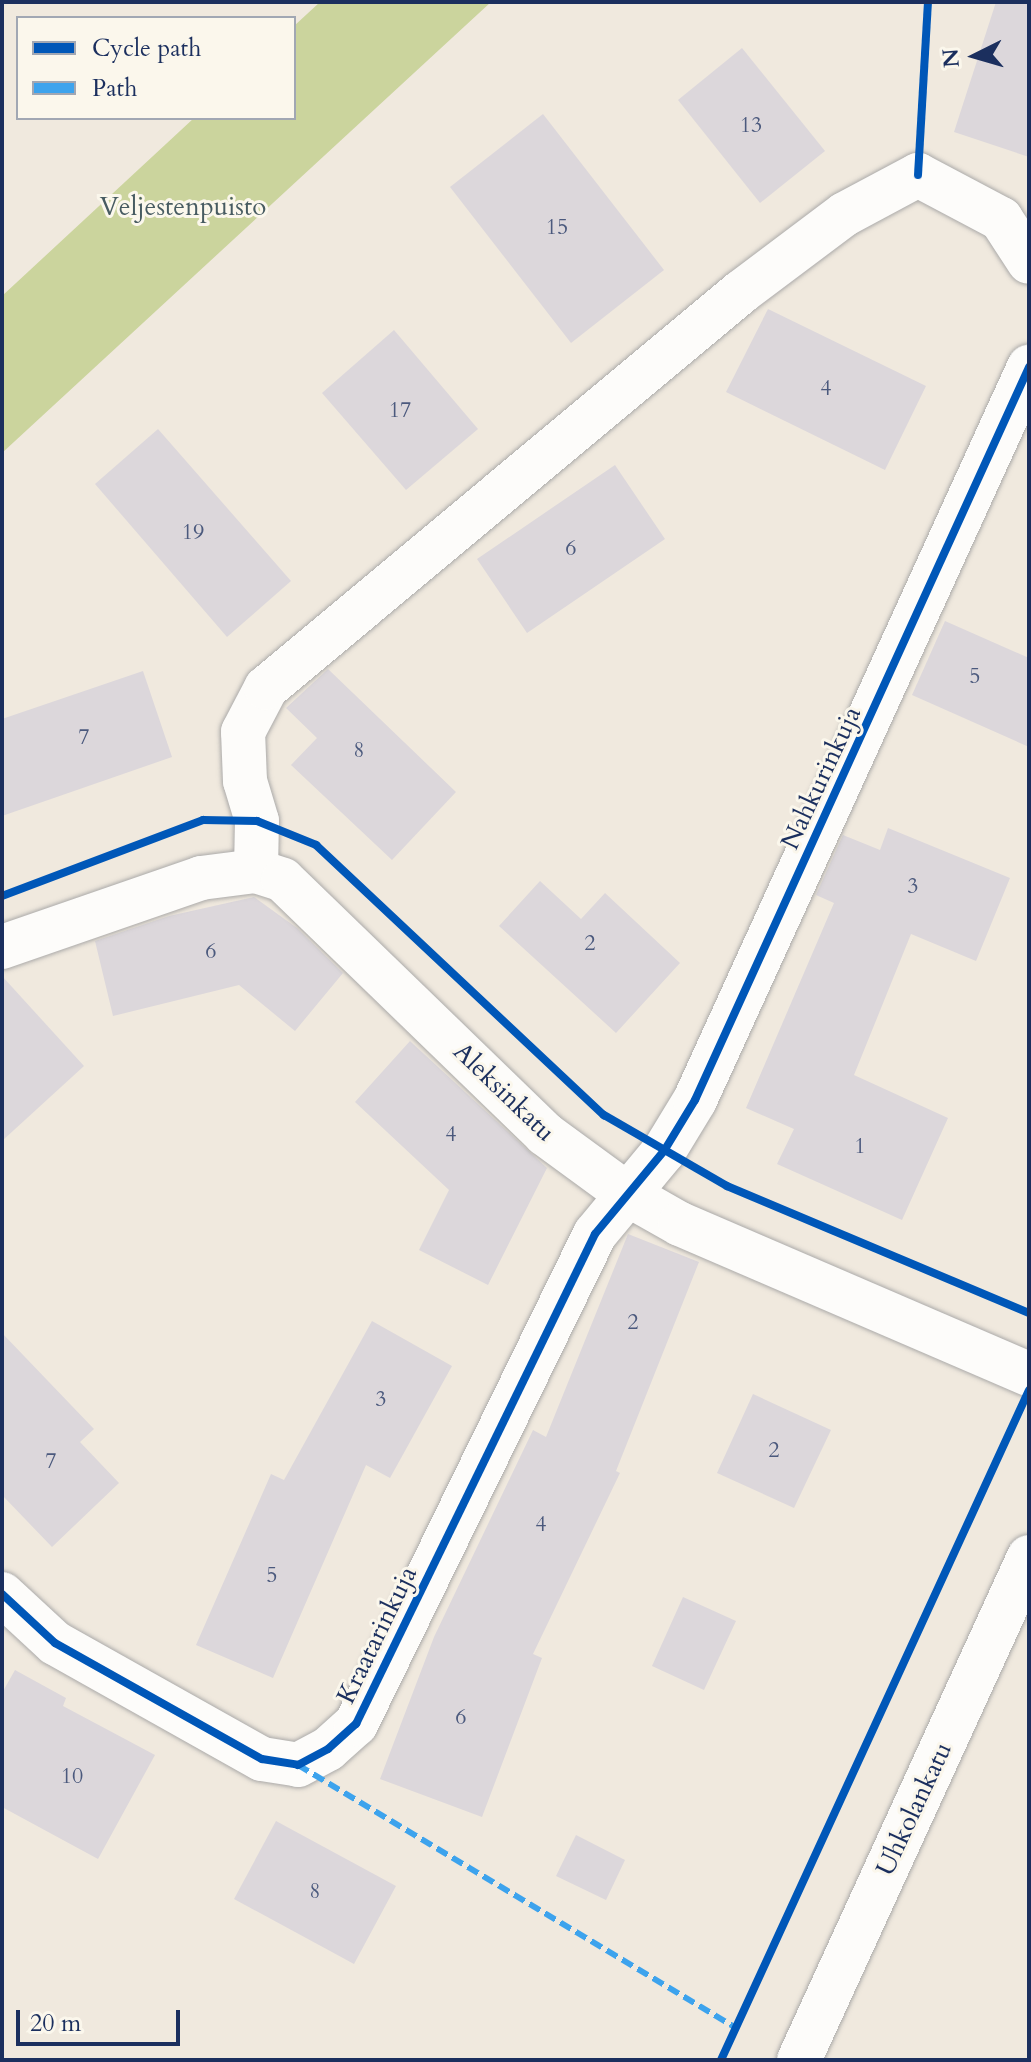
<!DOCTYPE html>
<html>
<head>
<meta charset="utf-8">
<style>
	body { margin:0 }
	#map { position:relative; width:1031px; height:2062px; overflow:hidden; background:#f0e9de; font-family:Cardo,serif }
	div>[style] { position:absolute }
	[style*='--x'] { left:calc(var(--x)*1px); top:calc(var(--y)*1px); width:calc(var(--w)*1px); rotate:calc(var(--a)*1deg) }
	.green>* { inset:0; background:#cbd49d }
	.building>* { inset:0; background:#dcd7db }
	.roads { filter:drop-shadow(0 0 2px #abaaa9) drop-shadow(0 0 2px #abaaa9) }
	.minor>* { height:44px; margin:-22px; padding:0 22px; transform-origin:22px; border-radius:22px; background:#fdfcfa }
	.tertiary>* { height:44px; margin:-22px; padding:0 22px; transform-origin:22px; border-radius:22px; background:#fdfcfa }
	.quiet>* { height:6px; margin-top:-3px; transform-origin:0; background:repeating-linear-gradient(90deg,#3da3ed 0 12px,transparent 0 18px) }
	.cycleway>* { height:8px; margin:-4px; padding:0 4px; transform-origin:4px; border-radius:4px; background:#0057b8 }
	span { translate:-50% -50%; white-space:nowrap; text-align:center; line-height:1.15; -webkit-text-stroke:6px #fbf7ec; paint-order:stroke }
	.number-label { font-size:22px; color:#4b597d }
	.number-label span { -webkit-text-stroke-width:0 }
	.park-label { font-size:26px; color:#475b61 }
	.street-label { font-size:26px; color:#1b2f5e }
	.frame { position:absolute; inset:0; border:4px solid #1b2f5e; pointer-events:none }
	.legend { position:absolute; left:16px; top:16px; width:280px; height:104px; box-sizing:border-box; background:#fbf7ec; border:2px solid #a1a7b3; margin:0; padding:10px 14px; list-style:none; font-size:24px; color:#1b2f5e }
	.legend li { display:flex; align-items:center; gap:16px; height:40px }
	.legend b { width:40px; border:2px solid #a1a7b3 }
	.north { position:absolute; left:935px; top:16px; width:80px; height:80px; -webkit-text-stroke:6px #fbf7ec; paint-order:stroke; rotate:265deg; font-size:22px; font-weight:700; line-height:32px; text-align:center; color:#1b2f5e }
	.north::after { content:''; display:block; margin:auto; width:28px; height:36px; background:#1b2f5e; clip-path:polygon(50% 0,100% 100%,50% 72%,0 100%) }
	.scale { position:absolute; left:16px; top:2010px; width:164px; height:36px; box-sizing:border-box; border:4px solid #1b2f5e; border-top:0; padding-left:10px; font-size:24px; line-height:28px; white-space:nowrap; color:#1b2f5e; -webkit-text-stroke:6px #fbf7ec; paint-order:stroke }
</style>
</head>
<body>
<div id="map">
	<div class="green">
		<i style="clip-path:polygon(320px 2px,491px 2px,2px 453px,2px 296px,194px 118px,294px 118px,294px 26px)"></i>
	</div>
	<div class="building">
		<i style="clip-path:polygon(996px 2px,1029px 2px,1029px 157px,954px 132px)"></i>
		<i style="clip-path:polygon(742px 48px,825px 151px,760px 203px,678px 100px)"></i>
		<i style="clip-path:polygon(543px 114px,664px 270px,571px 343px,450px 187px)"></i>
		<i style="clip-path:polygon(768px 309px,926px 386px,885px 470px,726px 392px)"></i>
		<i style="clip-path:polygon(394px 330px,478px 429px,406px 490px,322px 393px)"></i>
		<i style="clip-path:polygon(158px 429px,291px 581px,227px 637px,95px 484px)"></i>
		<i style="clip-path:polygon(615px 465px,665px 539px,527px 633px,477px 559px)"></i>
		<i style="clip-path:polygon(945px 621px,1029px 658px,1029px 747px,912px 695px)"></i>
		<i style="clip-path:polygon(328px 669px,456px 792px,392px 860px,291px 765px,317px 738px,286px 708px)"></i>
		<i style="clip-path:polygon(143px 671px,172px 757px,2px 816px,2px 719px)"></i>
		<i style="clip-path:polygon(888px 828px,1010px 878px,976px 961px,911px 934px,854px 1075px,948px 1118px,902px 1220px,777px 1164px,794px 1129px,746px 1108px,834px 903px,816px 895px,843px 835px,880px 850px)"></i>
		<i style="clip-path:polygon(540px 881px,581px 919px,605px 893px,680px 963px,616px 1033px,499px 926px)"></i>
		<i style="clip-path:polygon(254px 897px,297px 928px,343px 973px,295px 1031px,239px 985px,113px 1016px,95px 941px,169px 916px)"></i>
		<i style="clip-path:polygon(2px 976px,84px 1066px,2px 1141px)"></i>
		<i style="clip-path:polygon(410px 1041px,547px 1168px,488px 1285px,419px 1250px,449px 1190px,355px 1102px)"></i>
		<i style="clip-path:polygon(628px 1234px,699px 1262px,616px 1471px,620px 1473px,533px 1654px,542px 1658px,482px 1817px,380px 1779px,434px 1637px,533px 1430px,546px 1437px)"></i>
		<i style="clip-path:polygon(372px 1321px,452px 1366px,390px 1478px,366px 1465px,273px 1678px,196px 1645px,271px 1474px,284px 1480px)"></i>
		<i style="clip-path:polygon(2px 1333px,94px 1429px,80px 1442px,119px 1483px,52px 1547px,2px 1495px)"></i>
		<i style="clip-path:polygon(753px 1394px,831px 1430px,794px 1508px,717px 1473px)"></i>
		<i style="clip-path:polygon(683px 1597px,736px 1621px,704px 1690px,652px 1666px)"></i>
		<i style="clip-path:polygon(15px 1670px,66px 1698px,63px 1706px,155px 1755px,98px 1859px,2px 1807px,2px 1693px)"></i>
		<i style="clip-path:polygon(276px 1821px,396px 1886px,354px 1964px,234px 1899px)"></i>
		<i style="clip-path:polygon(576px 1835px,625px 1860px,606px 1900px,556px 1876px)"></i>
	</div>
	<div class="roads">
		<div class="minor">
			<i style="--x:256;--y:871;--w:50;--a:-88.9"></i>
			<i style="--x:257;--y:821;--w:42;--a:-106.7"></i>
			<i style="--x:245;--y:781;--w:49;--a:-92.3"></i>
			<i style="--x:243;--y:732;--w:50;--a:-62.4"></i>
			<i style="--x:266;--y:688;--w:618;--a:-39.82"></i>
			<i style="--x:741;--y:292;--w:130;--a:-36.9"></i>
			<i style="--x:845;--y:214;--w:83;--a:-28.1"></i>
			<i style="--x:918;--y:175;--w:94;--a:27.9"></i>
			<i style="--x:1001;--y:219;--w:51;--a:56.9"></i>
			<i style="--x:2;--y:947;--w:211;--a:-19.1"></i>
			<i style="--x:201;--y:878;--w:55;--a:-7.3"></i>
			<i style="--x:256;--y:871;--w:28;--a:18"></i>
			<i style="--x:283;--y:880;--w:365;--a:44.1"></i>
			<i style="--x:545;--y:1134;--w:102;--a:36.2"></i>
			<i style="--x:627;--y:1194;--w:61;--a:29.5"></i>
			<i style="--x:680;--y:1224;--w:380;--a:23.3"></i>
			<i style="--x:2;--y:1594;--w:72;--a:42.8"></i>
			<i style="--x:55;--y:1643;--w:237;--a:29.3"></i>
			<i style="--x:262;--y:1759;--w:36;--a:9"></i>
			<i style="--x:298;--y:1765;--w:34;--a:-28"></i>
			<i style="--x:328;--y:1749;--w:38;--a:-42"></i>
			<i style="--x:356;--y:1724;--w:545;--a:-64"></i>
			<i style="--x:595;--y:1234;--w:108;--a:-50.3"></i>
			<i style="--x:664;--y:1151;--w:60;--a:-58.7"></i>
			<i style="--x:695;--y:1100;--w:806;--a:-65.5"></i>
		</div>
		<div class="tertiary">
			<i style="--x:799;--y:2060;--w:553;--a:-65.43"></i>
		</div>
	</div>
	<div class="quiet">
		<i style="--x:298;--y:1765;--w:511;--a:30.98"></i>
	</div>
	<div class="cycleway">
		<i style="--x:918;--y:175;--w:173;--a:-86.7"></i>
		<i style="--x:2;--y:896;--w:215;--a:-20.7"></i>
		<i style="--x:203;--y:820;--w:54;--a:1.1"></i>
		<i style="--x:257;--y:821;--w:64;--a:22.1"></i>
		<i style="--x:316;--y:845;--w:395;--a:43.2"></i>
		<i style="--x:604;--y:1115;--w:142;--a:30"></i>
		<i style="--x:727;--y:1186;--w:328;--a:22.8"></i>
		<i style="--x:2;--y:1594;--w:72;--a:42.8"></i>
		<i style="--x:55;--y:1643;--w:237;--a:29.3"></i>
		<i style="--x:262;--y:1759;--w:36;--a:9"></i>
		<i style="--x:298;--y:1765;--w:34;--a:-28"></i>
		<i style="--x:328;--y:1749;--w:38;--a:-42"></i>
		<i style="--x:356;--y:1724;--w:545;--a:-64"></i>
		<i style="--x:595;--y:1234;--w:108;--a:-50.3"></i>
		<i style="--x:664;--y:1151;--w:60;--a:-58.7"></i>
		<i style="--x:695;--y:1100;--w:806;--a:-65.5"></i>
		<i style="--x:721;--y:2060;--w:737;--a:-65.31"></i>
	</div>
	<div class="number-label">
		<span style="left:751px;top:126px">13</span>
		<span style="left:557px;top:228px">15</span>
		<span style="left:826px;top:389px">4</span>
		<span style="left:400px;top:411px">17</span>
		<span style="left:193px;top:533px">19</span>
		<span style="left:571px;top:549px">6</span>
		<span style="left:975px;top:677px">5</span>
		<span style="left:84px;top:738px">7</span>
		<span style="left:359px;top:751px">8</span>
		<span style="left:913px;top:887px">3</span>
		<span style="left:590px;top:944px">2</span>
		<span style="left:211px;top:952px">6</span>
		<span style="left:451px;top:1135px">4</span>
		<span style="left:860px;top:1147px">1</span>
		<span style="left:633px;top:1323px">2</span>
		<span style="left:381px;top:1400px">3</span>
		<span style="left:774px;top:1451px">2</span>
		<span style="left:51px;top:1462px">7</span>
		<span style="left:541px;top:1525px">4</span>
		<span style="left:272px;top:1576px">5</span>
		<span style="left:461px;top:1718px">6</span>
		<span style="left:72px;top:1777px">10</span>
		<span style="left:315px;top:1892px">8</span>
	</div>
	<div class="park-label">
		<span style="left:183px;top:207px">Veljestenpuisto</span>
	</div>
	<div class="street-label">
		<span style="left:821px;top:778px;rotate:-65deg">Nahkurinkuja</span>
		<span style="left:504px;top:1092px;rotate:44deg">Aleksinkatu</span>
		<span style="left:377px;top:1635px;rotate:-64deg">Kraatarinkuja</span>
		<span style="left:914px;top:1809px;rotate:-65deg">Uhkolankatu</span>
	</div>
	<div class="frame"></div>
	<ul class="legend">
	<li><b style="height:10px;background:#0057b8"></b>Cycle path</li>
	<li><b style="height:10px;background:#3da3ed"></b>Path</li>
	</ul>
	<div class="north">N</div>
	<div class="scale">20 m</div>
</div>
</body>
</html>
